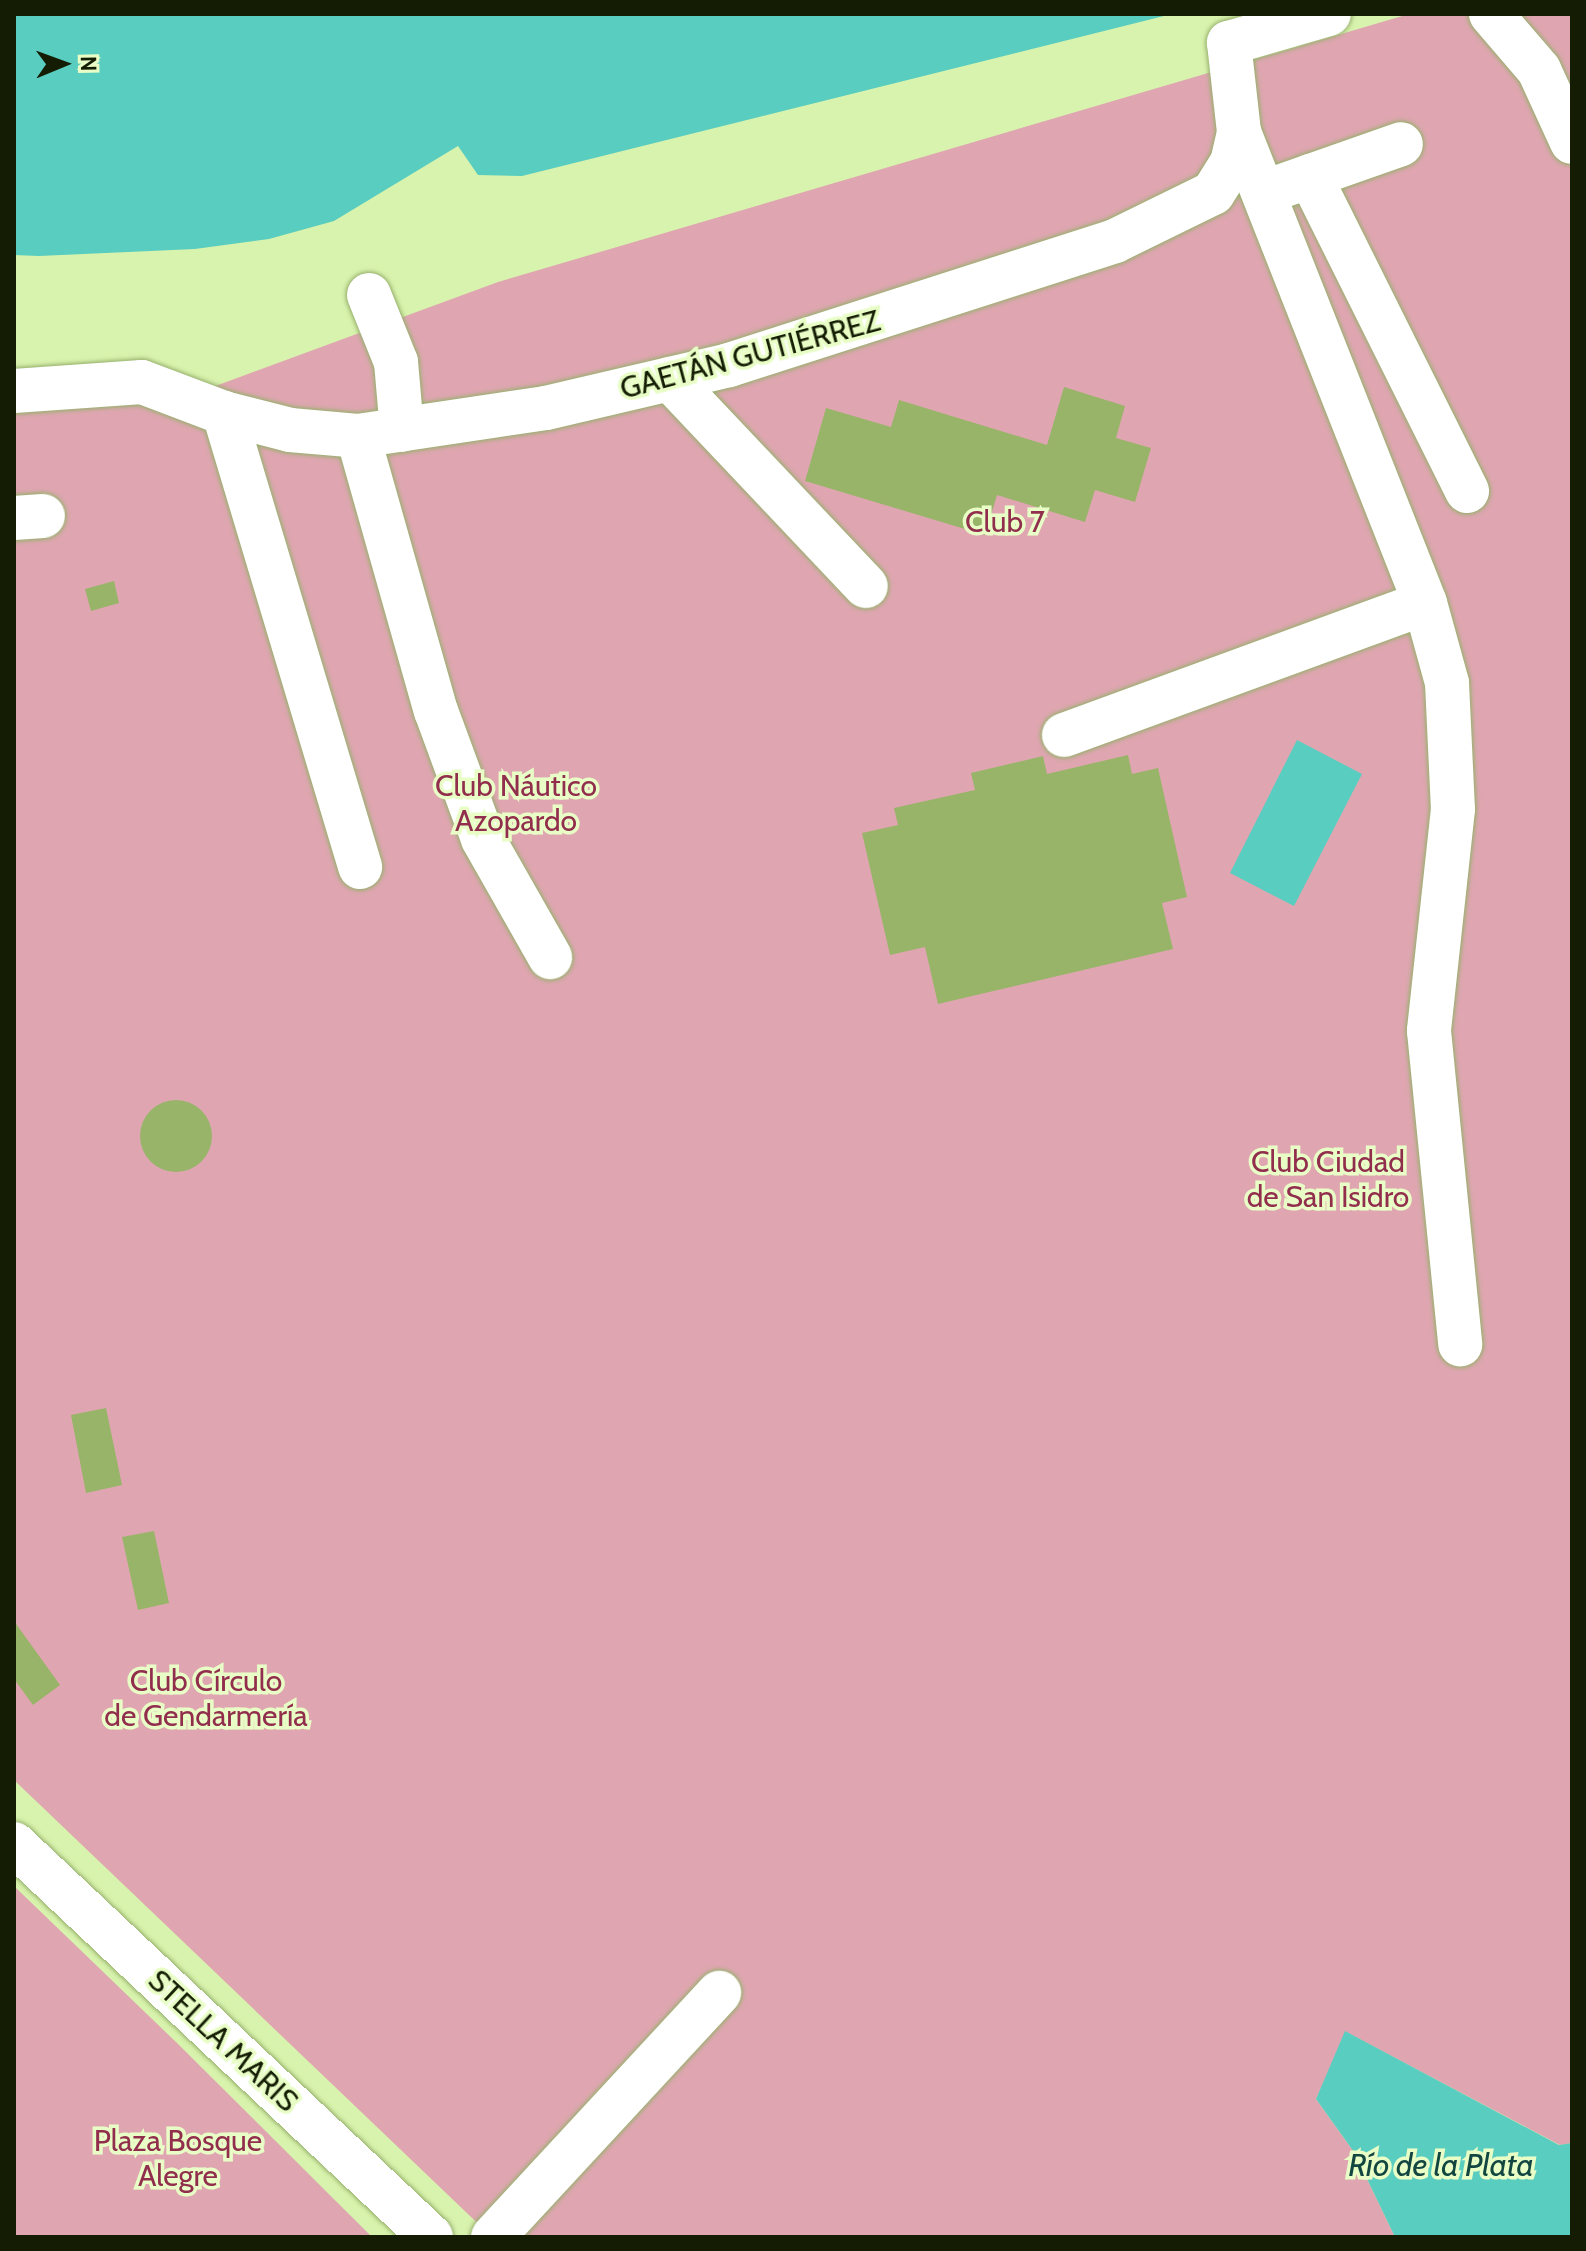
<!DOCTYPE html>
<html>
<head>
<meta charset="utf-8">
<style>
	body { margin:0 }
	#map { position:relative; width:1586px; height:2251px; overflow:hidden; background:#d8f3ad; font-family:Cabin,sans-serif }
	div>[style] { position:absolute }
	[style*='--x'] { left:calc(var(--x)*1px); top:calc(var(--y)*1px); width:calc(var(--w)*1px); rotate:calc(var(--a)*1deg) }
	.green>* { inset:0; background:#dfa6b1 }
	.water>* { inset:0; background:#5acdc1 }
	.building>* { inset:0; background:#98b468 }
	.round { border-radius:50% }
	.roads { filter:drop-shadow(0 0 2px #97b06d) drop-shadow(0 0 2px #97b06d) }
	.minor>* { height:44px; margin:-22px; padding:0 22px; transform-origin:22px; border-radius:22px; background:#fff }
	span { translate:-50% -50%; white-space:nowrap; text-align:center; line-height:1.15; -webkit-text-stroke:7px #e8fec6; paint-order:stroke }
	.street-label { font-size:30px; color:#141d03 }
	.park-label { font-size:30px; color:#922e4d }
	.water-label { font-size:32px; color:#124641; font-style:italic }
	.frame { position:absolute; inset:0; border:16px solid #141d03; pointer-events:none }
	.north { position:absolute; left:24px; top:24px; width:80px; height:80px; -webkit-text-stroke:6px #e8fec6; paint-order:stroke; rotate:89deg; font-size:22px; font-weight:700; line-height:32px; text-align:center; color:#141d03 }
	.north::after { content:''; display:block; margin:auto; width:28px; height:36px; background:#141d03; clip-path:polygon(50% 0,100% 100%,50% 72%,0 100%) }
</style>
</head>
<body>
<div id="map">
	<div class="green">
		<i style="clip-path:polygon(1409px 14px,1572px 14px,1572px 2143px,1560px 2145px,1346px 2032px,1316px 2099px,1354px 2152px,1395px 2237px,492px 2237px,14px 1780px,14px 411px,191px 395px,498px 282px)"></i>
		<i style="clip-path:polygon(14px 1886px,177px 2043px,372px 2237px,14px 2237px)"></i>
	</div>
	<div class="water">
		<i style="clip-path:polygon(14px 14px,1172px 14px,522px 176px,478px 175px,458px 146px,334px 221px,269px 239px,195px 249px,39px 256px,14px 255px)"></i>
		<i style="clip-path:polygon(1297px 740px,1362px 774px,1294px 906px,1230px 873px)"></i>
		<i style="clip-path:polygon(1345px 2031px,1559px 2145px,1572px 2143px,1572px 2237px,1395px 2237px,1354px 2152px,1316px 2099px)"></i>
	</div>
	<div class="building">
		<i style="clip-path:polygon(1064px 387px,1125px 406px,1116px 438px,1151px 448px,1135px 502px,1095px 490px,1085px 522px,997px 495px,985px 535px,805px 481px,826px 408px,891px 427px,899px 400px,1047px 445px)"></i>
		<i style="clip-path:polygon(114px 581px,119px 603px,91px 611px,85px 589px)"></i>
		<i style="clip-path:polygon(1128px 755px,1132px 774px,1158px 768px,1187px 897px,1162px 903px,1173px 949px,938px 1004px,925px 947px,890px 955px,862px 833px,898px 825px,894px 808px,975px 790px,971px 773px,1043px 756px,1047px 774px)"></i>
		<i class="round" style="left:140px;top:1100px;width:72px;height:72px"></i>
		<i style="clip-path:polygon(106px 1408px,122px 1485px,86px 1493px,71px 1415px)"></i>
		<i style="clip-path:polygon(154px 1531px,169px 1603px,138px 1610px,122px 1537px)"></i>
		<i style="clip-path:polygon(14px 1621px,60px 1685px,33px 1705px,14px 1679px)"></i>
	</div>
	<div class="roads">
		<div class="minor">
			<i style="--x:1491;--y:14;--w:74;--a:49.4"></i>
			<i style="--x:1539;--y:70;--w:79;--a:65.4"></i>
			<i style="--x:1239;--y:132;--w:506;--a:68.45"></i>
			<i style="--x:1425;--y:603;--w:83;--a:74.6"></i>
			<i style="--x:1447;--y:683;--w:126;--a:87.3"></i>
			<i style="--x:1453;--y:809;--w:223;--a:96.2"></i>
			<i style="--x:1429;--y:1031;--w:315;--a:84.3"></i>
			<i style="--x:1310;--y:176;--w:352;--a:63.5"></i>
			<i style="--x:1282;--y:186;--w:126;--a:-19.4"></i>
			<i style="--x:369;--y:295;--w:72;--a:68.1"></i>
			<i style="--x:396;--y:362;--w:68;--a:85"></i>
			<i style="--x:670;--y:379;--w:285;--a:46.6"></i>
			<i style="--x:14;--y:391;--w:128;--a:-4"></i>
			<i style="--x:142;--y:382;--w:88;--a:20.7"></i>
			<i style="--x:224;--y:413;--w:68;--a:14.4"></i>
			<i style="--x:290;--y:430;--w:68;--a:5"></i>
			<i style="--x:358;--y:436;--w:190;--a:-8.5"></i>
			<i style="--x:546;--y:408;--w:188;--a:-13.2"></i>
			<i style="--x:729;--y:365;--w:405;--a:-17.8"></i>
			<i style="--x:1115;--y:241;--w:109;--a:-26.1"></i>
			<i style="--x:1213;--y:193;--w:36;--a:-58"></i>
			<i style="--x:1232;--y:163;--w:32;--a:-77"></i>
			<i style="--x:1239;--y:132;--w:90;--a:-96.4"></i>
			<i style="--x:1229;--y:43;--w:104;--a:-16.2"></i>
			<i style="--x:224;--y:413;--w:474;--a:73.3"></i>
			<i style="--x:358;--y:436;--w:286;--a:74.2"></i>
			<i style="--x:436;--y:711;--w:136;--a:69.8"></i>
			<i style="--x:483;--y:839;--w:136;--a:60.4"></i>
			<i style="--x:14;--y:518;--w:29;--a:-4"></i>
			<i style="--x:1064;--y:735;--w:384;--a:-20.1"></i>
			<i style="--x:14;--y:1844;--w:573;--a:43.3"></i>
			<i style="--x:493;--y:2237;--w:333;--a:-47.2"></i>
		</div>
	</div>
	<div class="street-label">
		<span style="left:750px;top:355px;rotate:-15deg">GAETÁN GUTIÉRREZ</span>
		<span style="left:223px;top:2041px;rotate:43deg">STELLA MARIS</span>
	</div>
	<div class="park-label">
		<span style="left:1005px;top:522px">Club 7</span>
		<span style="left:516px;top:803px">Club Náutico<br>Azopardo</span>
		<span style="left:1328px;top:1179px">Club Ciudad<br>de San Isidro</span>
		<span style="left:206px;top:1698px">Club Círculo<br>de Gendarmería</span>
		<span style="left:178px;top:2158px">Plaza Bosque<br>Alegre</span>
	</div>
	<div class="water-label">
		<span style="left:1441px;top:2165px">Río de la Plata</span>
	</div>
	<div class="frame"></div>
	<div class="north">N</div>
</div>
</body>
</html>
